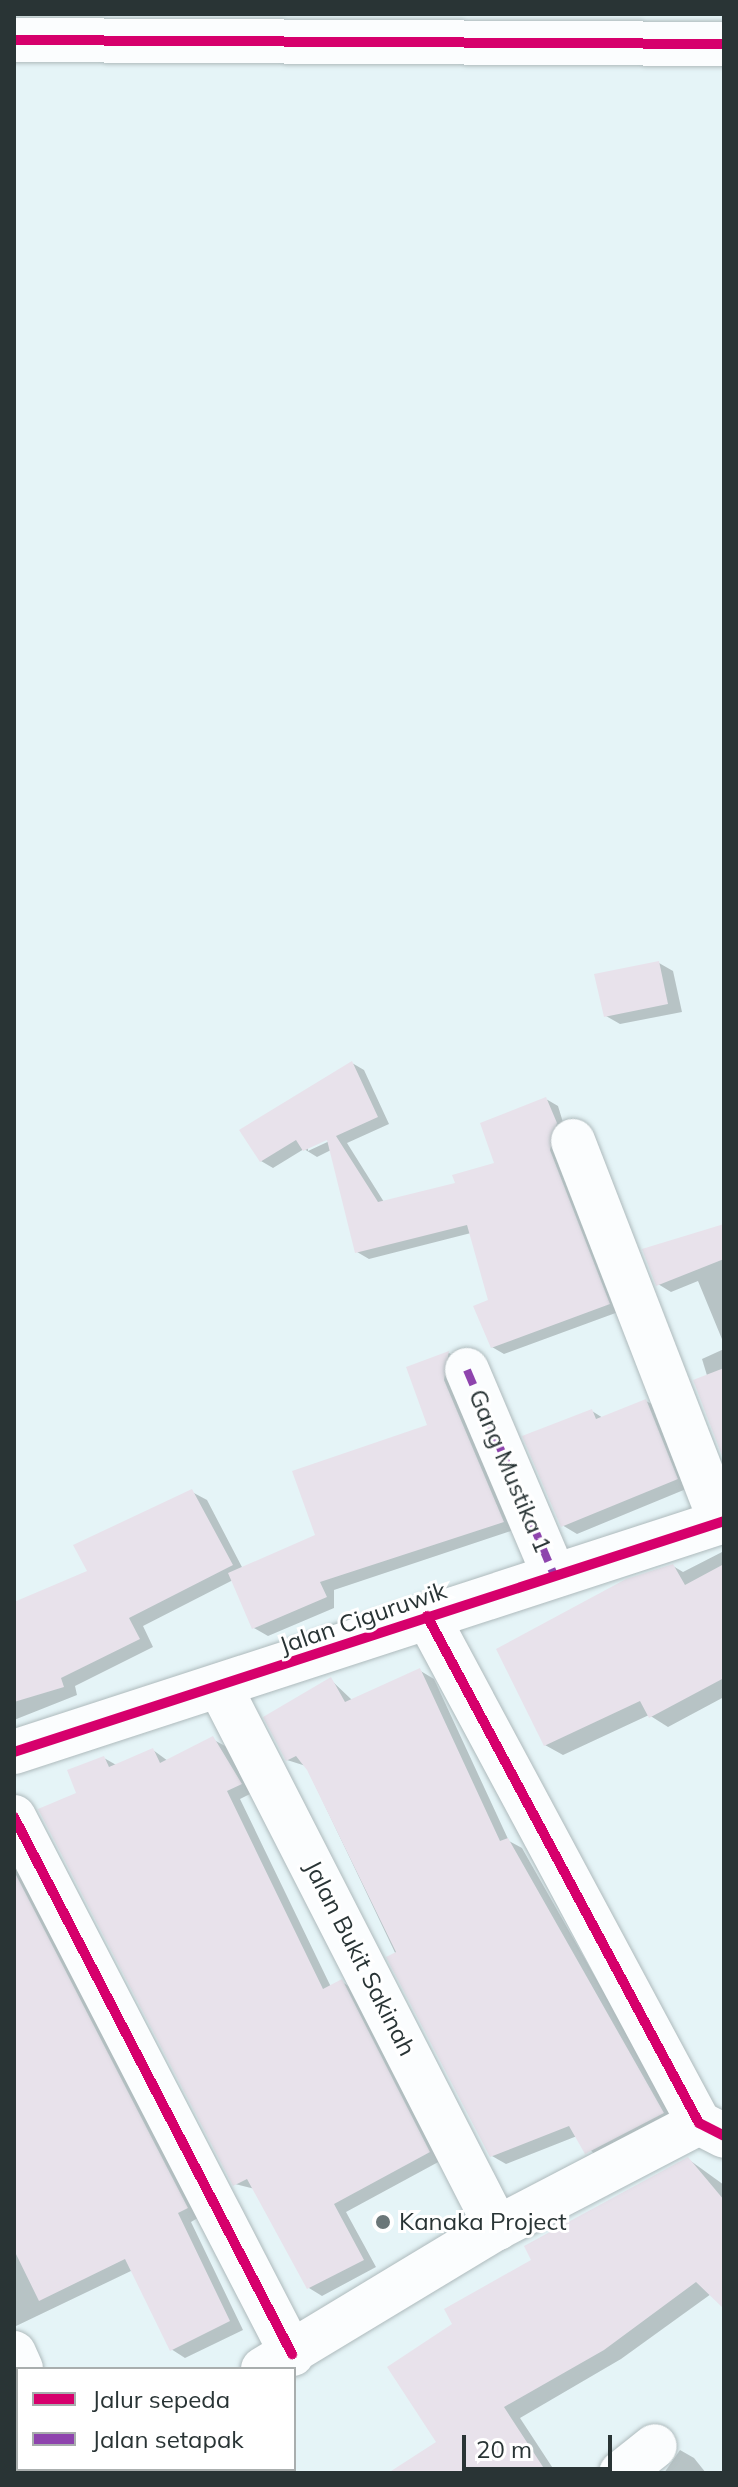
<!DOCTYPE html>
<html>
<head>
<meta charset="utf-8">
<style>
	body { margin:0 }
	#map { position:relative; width:738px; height:2487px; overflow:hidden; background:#e5f4f7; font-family:Mulish,sans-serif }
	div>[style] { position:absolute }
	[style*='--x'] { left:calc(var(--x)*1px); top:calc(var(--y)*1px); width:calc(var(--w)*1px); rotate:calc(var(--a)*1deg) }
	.shadow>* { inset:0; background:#0003 }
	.building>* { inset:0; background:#e8e2eb }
	.roads { filter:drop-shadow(0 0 2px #aebabc) drop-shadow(0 0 2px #aebabc) }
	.street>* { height:44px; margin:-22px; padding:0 22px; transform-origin:22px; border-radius:22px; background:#fbfdfe }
	.quiet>* { height:8px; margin-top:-4px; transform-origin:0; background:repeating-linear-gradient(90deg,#8e44ad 0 16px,transparent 0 24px) }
	.cycleway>* { height:10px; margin:-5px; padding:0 5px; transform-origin:5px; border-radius:5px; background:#d6006c }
	.dots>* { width:22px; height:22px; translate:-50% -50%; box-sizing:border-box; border:4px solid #fff; border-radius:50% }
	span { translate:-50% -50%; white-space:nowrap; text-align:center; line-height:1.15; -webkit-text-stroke:6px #fff; paint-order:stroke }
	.street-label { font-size:24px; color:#293435 }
	.poi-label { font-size:24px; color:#293435 }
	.left { translate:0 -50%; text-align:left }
	.frame { position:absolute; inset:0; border:16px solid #293435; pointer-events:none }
	.legend { position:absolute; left:16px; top:2367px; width:280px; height:104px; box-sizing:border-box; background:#fff; border:2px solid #a9aeae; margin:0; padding:10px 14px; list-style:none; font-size:24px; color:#293435 }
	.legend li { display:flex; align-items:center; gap:16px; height:40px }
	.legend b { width:40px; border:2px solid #a9aeae }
	.scale { position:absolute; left:462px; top:2435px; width:150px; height:36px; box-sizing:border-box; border:4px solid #293435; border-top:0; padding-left:10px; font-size:24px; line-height:28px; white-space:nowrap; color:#293435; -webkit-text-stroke:6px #fff; paint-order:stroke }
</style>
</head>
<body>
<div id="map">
	<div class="shadow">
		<i style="clip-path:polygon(659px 963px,673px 971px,682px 1012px,620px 1024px,606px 1016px)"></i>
		<i style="clip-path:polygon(evenodd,352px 1063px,364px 1070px,389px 1124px,347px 1143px,384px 1202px,457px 1184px,496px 1164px,546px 1099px,558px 1106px,621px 1311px,504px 1354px,492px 1347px,491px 1301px,471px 1233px,369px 1259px,357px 1252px,331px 1150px,317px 1157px,304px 1149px,273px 1168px,261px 1161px,352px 1063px,335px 1134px,336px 1138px,308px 1151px,308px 1147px,335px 1134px)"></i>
		<i style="clip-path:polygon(724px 1226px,724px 1344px,698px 1281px,671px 1292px,658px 1284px)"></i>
		<i style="clip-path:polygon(724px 1349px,724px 1431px,702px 1359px)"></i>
		<i style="clip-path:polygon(449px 1353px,462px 1361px,517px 1529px,334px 1590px,334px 1608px,268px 1636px,254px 1628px,233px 1580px,143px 1626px,153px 1647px,75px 1686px,77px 1695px,14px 1720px,14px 1603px,90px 1572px,192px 1492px,207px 1500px,243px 1569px,317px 1536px,430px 1426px,409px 1368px)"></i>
		<i style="clip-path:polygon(646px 1401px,661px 1409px,691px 1487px,577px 1534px,562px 1525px,592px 1411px,603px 1418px)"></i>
		<i style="clip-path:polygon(724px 1551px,724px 1697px,668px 1727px,649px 1715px,563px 1755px,545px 1745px,673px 1566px,683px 1572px)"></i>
		<i style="clip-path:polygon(419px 1670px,434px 1679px,509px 1841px,522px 1848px,677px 2121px,601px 2161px,577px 2136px,506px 2164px,492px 2156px,306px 1766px,287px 1760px,331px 1680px,352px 1700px)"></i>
		<i style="clip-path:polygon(212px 1739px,227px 1747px,254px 1792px,240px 1799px,331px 1987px,342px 1982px,355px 1990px,442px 2160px,346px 2212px,376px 2267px,322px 2296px,309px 2288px,255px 2189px,235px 2184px,78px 1794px,104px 1758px,118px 1766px,153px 1750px,168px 1761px)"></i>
		<i style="clip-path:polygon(14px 1854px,201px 2216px,191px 2222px,243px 2330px,185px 2358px,171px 2349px,133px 2270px,14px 2327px)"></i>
		<i style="clip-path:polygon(688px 2159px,724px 2185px,724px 2305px,711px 2294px,621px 2359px,520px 2418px,556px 2473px,392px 2473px,438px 2443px,455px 2325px,534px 2260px)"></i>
		<i style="clip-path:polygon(14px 2416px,18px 2469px,40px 2473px,14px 2473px)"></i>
		<i style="clip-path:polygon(680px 2450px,694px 2458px,706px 2473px,664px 2473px)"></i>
		<i style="clip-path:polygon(181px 2469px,239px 2469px,241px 2473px,174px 2473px)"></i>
	</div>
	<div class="building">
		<i style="clip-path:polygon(659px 961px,668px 1004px,604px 1017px,594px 974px)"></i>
		<i style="clip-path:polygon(352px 1061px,378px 1117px,336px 1136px,378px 1202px,455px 1183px,452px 1175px,494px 1163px,480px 1123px,546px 1097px,557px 1123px,550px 1150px,610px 1304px,491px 1348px,473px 1306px,488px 1300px,467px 1225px,355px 1253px,327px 1140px,303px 1151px,296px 1140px,260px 1162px,239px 1130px)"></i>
		<i style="clip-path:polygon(724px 1224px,724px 1259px,656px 1286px,642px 1249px)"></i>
		<i style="clip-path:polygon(449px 1351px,444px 1380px,504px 1522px,320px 1582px,327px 1597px,252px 1629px,228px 1573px,315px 1535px,292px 1471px,427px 1425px,406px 1367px)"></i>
		<i style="clip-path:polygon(724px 1368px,724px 1461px,693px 1380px)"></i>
		<i style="clip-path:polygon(646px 1399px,678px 1479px,561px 1527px,522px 1436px,592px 1409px,596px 1419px)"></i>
		<i style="clip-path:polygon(192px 1489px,233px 1565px,129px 1618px,140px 1639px,61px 1678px,64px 1687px,14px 1702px,14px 1602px,87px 1571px,73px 1545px)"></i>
		<i style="clip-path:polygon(673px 1564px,685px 1585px,724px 1564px,724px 1678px,649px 1718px,640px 1701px,544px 1746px,496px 1649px,626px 1579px)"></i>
		<i style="clip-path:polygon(420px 1668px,500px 1841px,508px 1838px,664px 2113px,585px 2154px,569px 2126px,490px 2157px,386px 1957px,396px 1952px,307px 1770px,296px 1756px,286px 1761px,263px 1717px,331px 1677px,345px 1702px)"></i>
		<i style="clip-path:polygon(213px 1736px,242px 1784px,227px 1791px,323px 1989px,342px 1979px,430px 2152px,334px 2204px,364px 2260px,307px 2289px,247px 2179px,233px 2186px,38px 1809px,76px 1793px,67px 1770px,104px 1756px,109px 1767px,153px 1748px,160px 1763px)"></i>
		<i style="clip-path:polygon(14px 1871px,188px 2208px,178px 2213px,230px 2321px,170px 2351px,125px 2259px,39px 2301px,14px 2250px)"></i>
		<i style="clip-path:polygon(688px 2157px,724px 2200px,724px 2309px,696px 2282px,604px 2350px,504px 2407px,547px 2473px,388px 2473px,436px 2442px,387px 2367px,452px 2324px,444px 2309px,531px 2260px,524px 2246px)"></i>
	</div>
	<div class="roads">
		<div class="street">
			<i style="--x:14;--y:40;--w:710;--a:0.32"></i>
			<i style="--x:573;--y:1141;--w:409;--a:68.8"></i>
			<i style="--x:467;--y:1370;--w:220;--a:67"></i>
			<i style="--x:427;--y:1616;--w:575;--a:61.79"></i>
			<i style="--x:699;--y:2123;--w:28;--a:27"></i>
			<i style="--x:221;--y:1689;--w:606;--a:62.88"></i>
			<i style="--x:14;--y:1752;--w:747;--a:-18.02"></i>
			<i style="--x:14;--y:1817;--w:605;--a:62.63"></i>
			<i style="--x:14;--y:2353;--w:17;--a:66"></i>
			<i style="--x:263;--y:2369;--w:273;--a:-31.1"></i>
			<i style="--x:497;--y:2228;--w:228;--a:-27.5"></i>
			<i style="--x:67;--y:2469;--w:4;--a:63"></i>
			<i style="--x:621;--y:2473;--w:43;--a:-38.5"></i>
		</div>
	</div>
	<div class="quiet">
		<i style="--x:467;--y:1370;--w:220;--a:67"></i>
	</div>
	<div class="cycleway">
		<i style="--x:14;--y:40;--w:710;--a:0.32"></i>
		<i style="--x:427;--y:1616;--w:575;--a:61.79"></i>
		<i style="--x:699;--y:2123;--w:28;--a:27"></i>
		<i style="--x:14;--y:1752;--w:747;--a:-18.02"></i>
		<i style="--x:14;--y:1817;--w:605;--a:62.63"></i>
	</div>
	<div class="dots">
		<i style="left:383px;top:2222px;background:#6b7779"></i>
	</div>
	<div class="street-label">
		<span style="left:510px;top:1471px;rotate:67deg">Gang Mustika 1</span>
		<span style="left:363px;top:1618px;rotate:-19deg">Jalan Ciguruwik</span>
		<span style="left:360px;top:1958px;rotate:63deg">Jalan Bukit Sakinah</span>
	</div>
	<div class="poi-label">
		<span class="left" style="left:399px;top:2222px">Kanaka Project</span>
	</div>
	<div class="frame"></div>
	<ul class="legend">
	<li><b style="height:10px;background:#d6006c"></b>Jalur sepeda</li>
	<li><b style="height:10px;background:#8e44ad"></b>Jalan setapak</li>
	</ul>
	<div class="scale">20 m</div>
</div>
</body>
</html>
